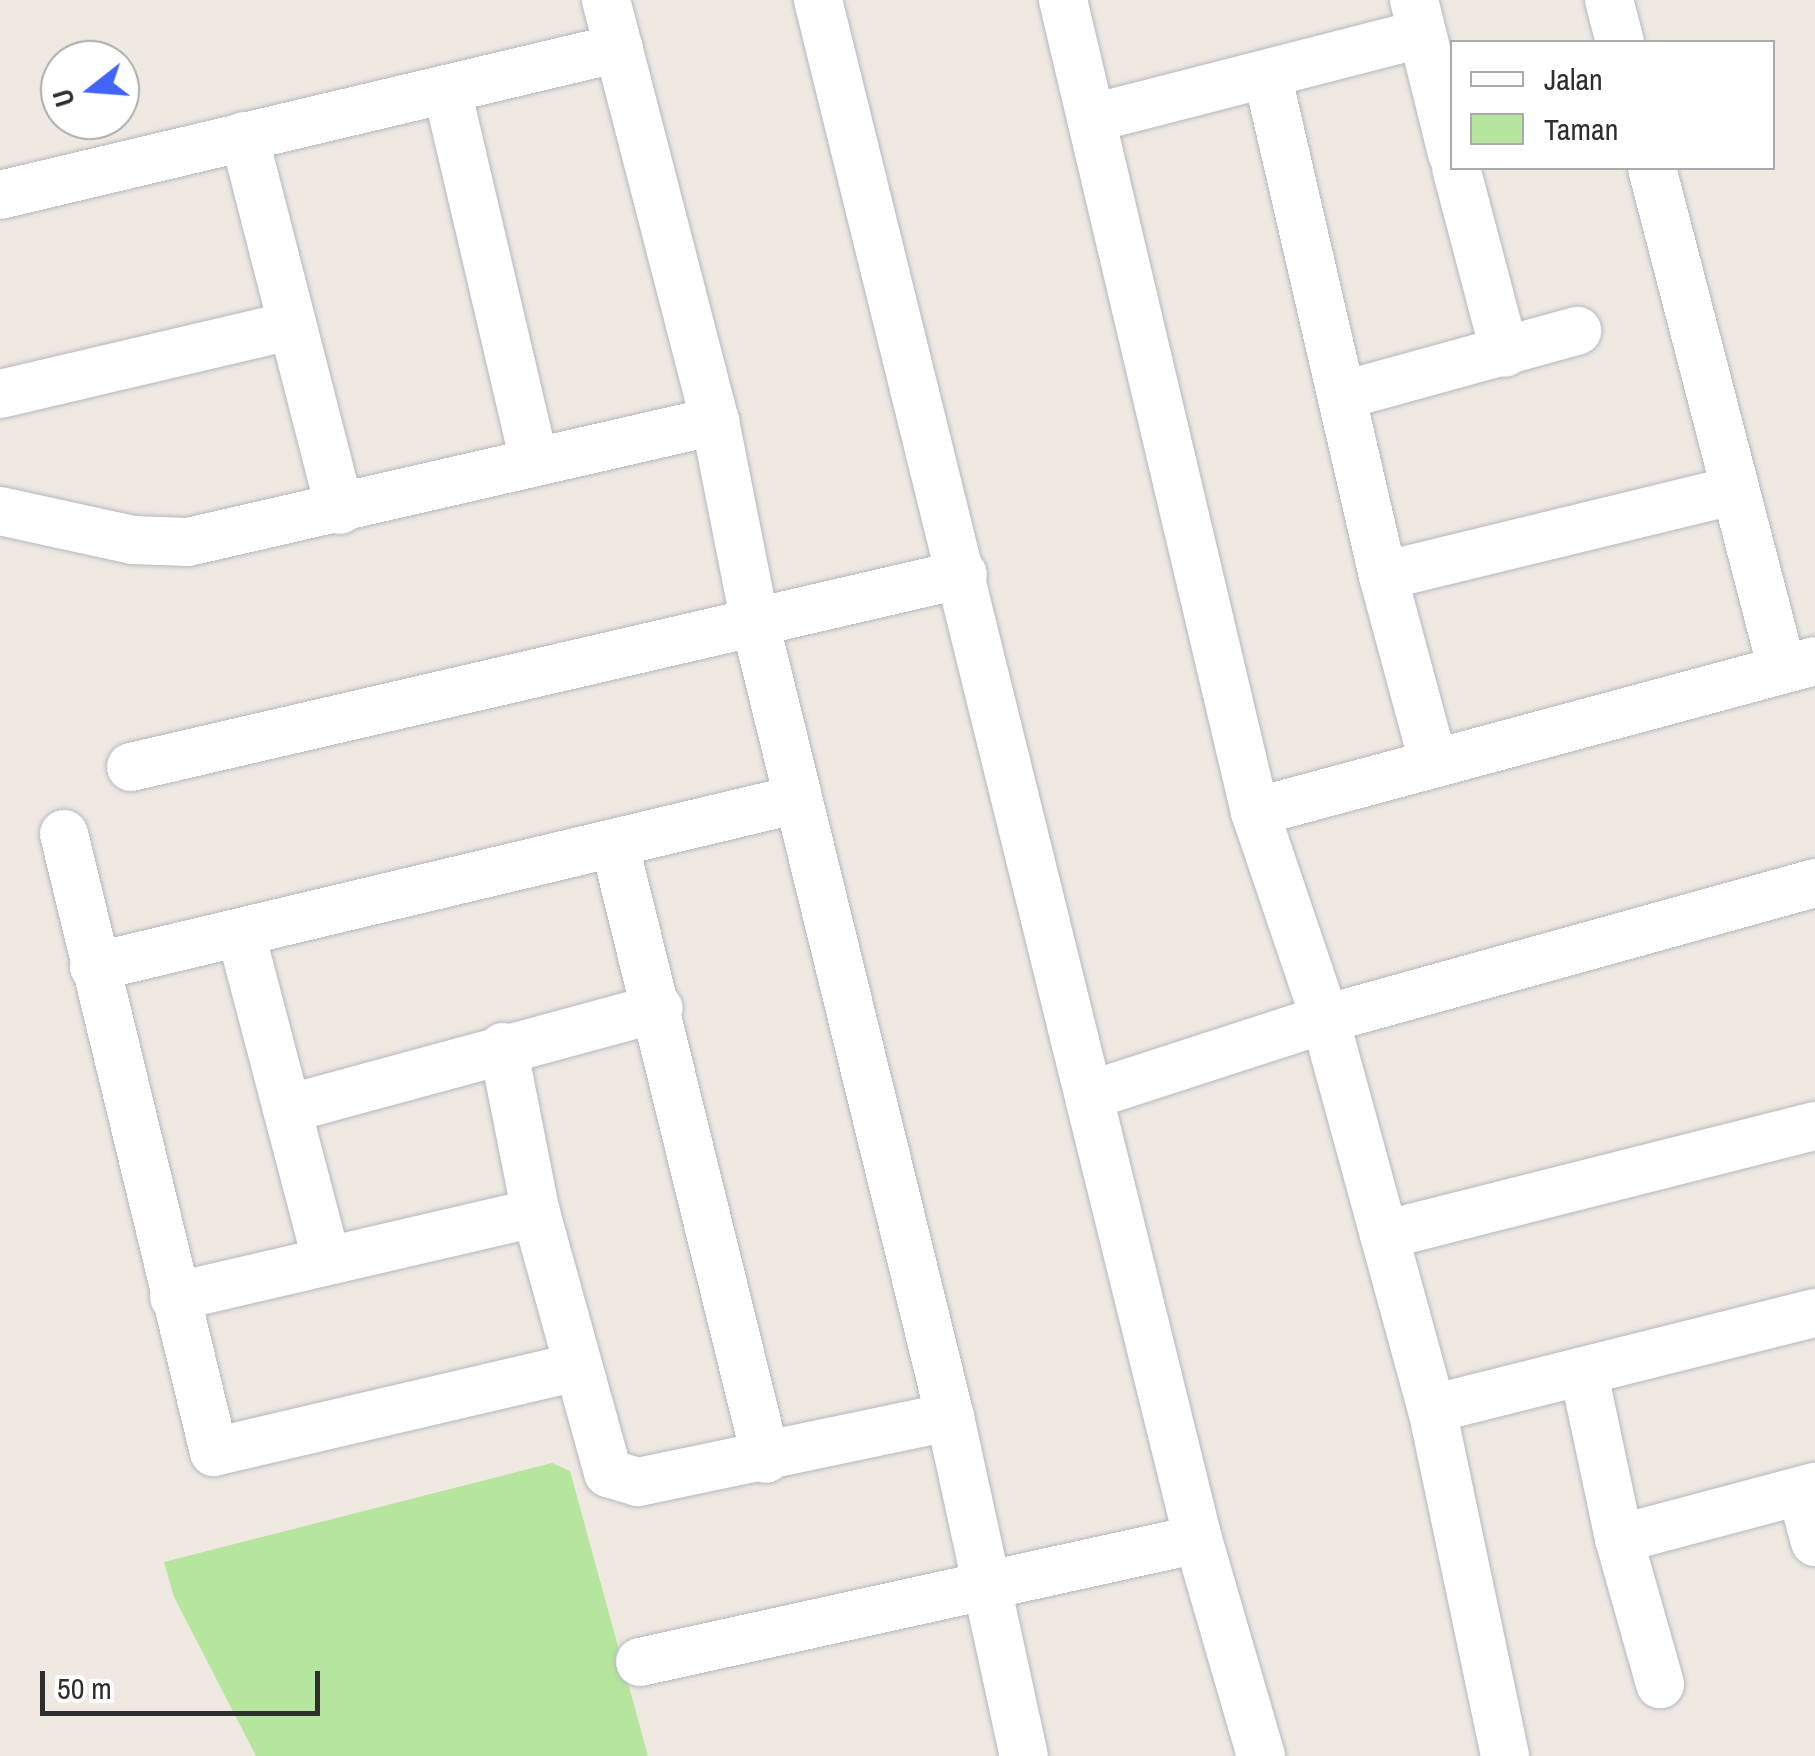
<!DOCTYPE html>
<html>
<head>
<meta charset="utf-8">
<style>
	body { margin:0 }
	#map { position:relative; width:1815px; height:1756px; overflow:hidden; background:#efe9e1; font-family:"Archivo Narrow",sans-serif }
	div>[style] { position:absolute }
	[style*='--x'] { left:calc(var(--x)*1px); top:calc(var(--y)*1px); width:calc(var(--w)*1px); rotate:calc(var(--a)*1deg) }
	.green>* { inset:0; background:#b6e59e }
	.roads { filter:drop-shadow(0 0 2px #b4b7c1) drop-shadow(0 0 2px #b4b7c1) }
	.minor>* { height:48px; margin:-24px; padding:0 24px; transform-origin:24px; border-radius:24px; background:#fff }
	span { translate:-50% -50%; white-space:nowrap; text-align:center; line-height:1.15; -webkit-text-stroke:8px #fff; paint-order:stroke }
	.legend { position:absolute; left:1450px; top:40px; width:325px; height:130px; box-sizing:border-box; background:#fff; border:2px solid #ababab; margin:0; padding:12px 18px; list-style:none; font-size:30px; color:#2e2e2e }
	.legend li { display:flex; align-items:center; gap:20px; height:50px }
	.legend b { width:50px; border:2px solid #ababab }
	.north { position:absolute; left:40px; top:40px; width:100px; height:100px; box-sizing:border-box; background:#fff; border:2px solid #ababab; border-radius:50%; rotate:253deg; font-size:28px; font-weight:700; line-height:40px; text-align:center; color:#2e2e2e }
	.north::after { content:''; display:block; margin:auto; width:35px; height:45px; background:#4264fb; clip-path:polygon(50% 0,100% 100%,50% 72%,0 100%) }
	.scale { position:absolute; left:40px; top:1671px; width:280px; height:45px; box-sizing:border-box; border:5px solid #2e2e2e; border-top:0; padding-left:12px; font-size:30px; line-height:35px; white-space:nowrap; color:#2e2e2e; -webkit-text-stroke:8px #fff; paint-order:stroke }
</style>
</head>
<body>
<div id="map">
	<div class="green">
		<i style="clip-path:polygon(552px 1463px,570px 1471px,648px 1756px,256px 1756px,174px 1597px,164px 1562px)"></i>
	</div>
	<div class="roads">
		<div class="minor">
			<i style="--x:606;--y:0;--w:435;--a:75.5"></i>
			<i style="--x:715;--y:421;--w:201;--a:78.8"></i>
			<i style="--x:754;--y:618;--w:823;--a:76.22"></i>
			<i style="--x:950;--y:1417;--w:347;--a:77.7"></i>
			<i style="--x:818;--y:0;--w:1585;--a:76.13"></i>
			<i style="--x:1198;--y:1539;--w:226;--a:73.8"></i>
			<i style="--x:1063;--y:0;--w:834;--a:76.7"></i>
			<i style="--x:1255;--y:812;--w:219;--a:71.3"></i>
			<i style="--x:1325;--y:1019;--w:404;--a:74.7"></i>
			<i style="--x:1432;--y:1409;--w:355;--a:78.1"></i>
			<i style="--x:1414;--y:0;--w:159;--a:76.1"></i>
			<i style="--x:1609;--y:0;--w:43;--a:75.3"></i>
			<i style="--x:1267;--y:74;--w:515;--a:76.99"></i>
			<i style="--x:1383;--y:576;--w:192;--a:74.9"></i>
			<i style="--x:447;--y:90;--w:380;--a:76.8"></i>
			<i style="--x:1093;--y:118;--w:339;--a:-14.4"></i>
			<i style="--x:244;--y:136;--w:386;--a:75.6"></i>
			<i style="--x:1456;--y:168;--w:191;--a:75.2"></i>
			<i style="--x:1652;--y:168;--w:518;--a:75.45"></i>
			<i style="--x:0;--y:195;--w:636;--a:-13.36"></i>
			<i style="--x:0;--y:394;--w:297;--a:-13.2"></i>
			<i style="--x:1344;--y:395;--w:242;--a:-15.4"></i>
			<i style="--x:0;--y:511;--w:136;--a:12.3"></i>
			<i style="--x:133;--y:540;--w:55;--a:2.1"></i>
			<i style="--x:188;--y:542;--w:541;--a:-12.93"></i>
			<i style="--x:1383;--y:576;--w:362;--a:-13.7"></i>
			<i style="--x:131;--y:767;--w:854;--a:-13.06"></i>
			<i style="--x:1255;--y:812;--w:580;--a:-15.09"></i>
			<i style="--x:64;--y:834;--w:636;--a:76.36"></i>
			<i style="--x:214;--y:1452;--w:371;--a:-13.2"></i>
			<i style="--x:615;--y:846;--w:631;--a:76.16"></i>
			<i style="--x:241;--y:934;--w:336;--a:75.3"></i>
			<i style="--x:94;--y:967;--w:724;--a:-13.42"></i>
			<i style="--x:503;--y:1047;--w:169;--a:78.8"></i>
			<i style="--x:536;--y:1213;--w:270;--a:74.5"></i>
			<i style="--x:608;--y:1473;--w:31;--a:17"></i>
			<i style="--x:638;--y:1482;--w:319;--a:-11.8"></i>
			<i style="--x:1091;--y:1095;--w:246;--a:-18"></i>
			<i style="--x:1325;--y:1019;--w:509;--a:-15.51"></i>
			<i style="--x:287;--y:1109;--w:385;--a:-15.2"></i>
			<i style="--x:1384;--y:1235;--w:445;--a:-14.2"></i>
			<i style="--x:174;--y:1297;--w:372;--a:-13.1"></i>
			<i style="--x:1584;--y:1374;--w:169;--a:78"></i>
			<i style="--x:1619;--y:1539;--w:151;--a:74.2"></i>
			<i style="--x:1432;--y:1409;--w:395;--a:-14.1"></i>
			<i style="--x:1801;--y:1491;--w:53;--a:74.6"></i>
			<i style="--x:1619;--y:1539;--w:203;--a:-14.9"></i>
			<i style="--x:640;--y:1662;--w:571;--a:-12.43"></i>
		</div>
	</div>
	<ul class="legend">
	<li><b style="height:12px;background:#fff"></b>Jalan</li>
	<li><b style="height:28px;background:#b6e59e"></b>Taman</li>
	</ul>
	<div class="north">U</div>
	<div class="scale">50 m</div>
</div>
</body>
</html>
